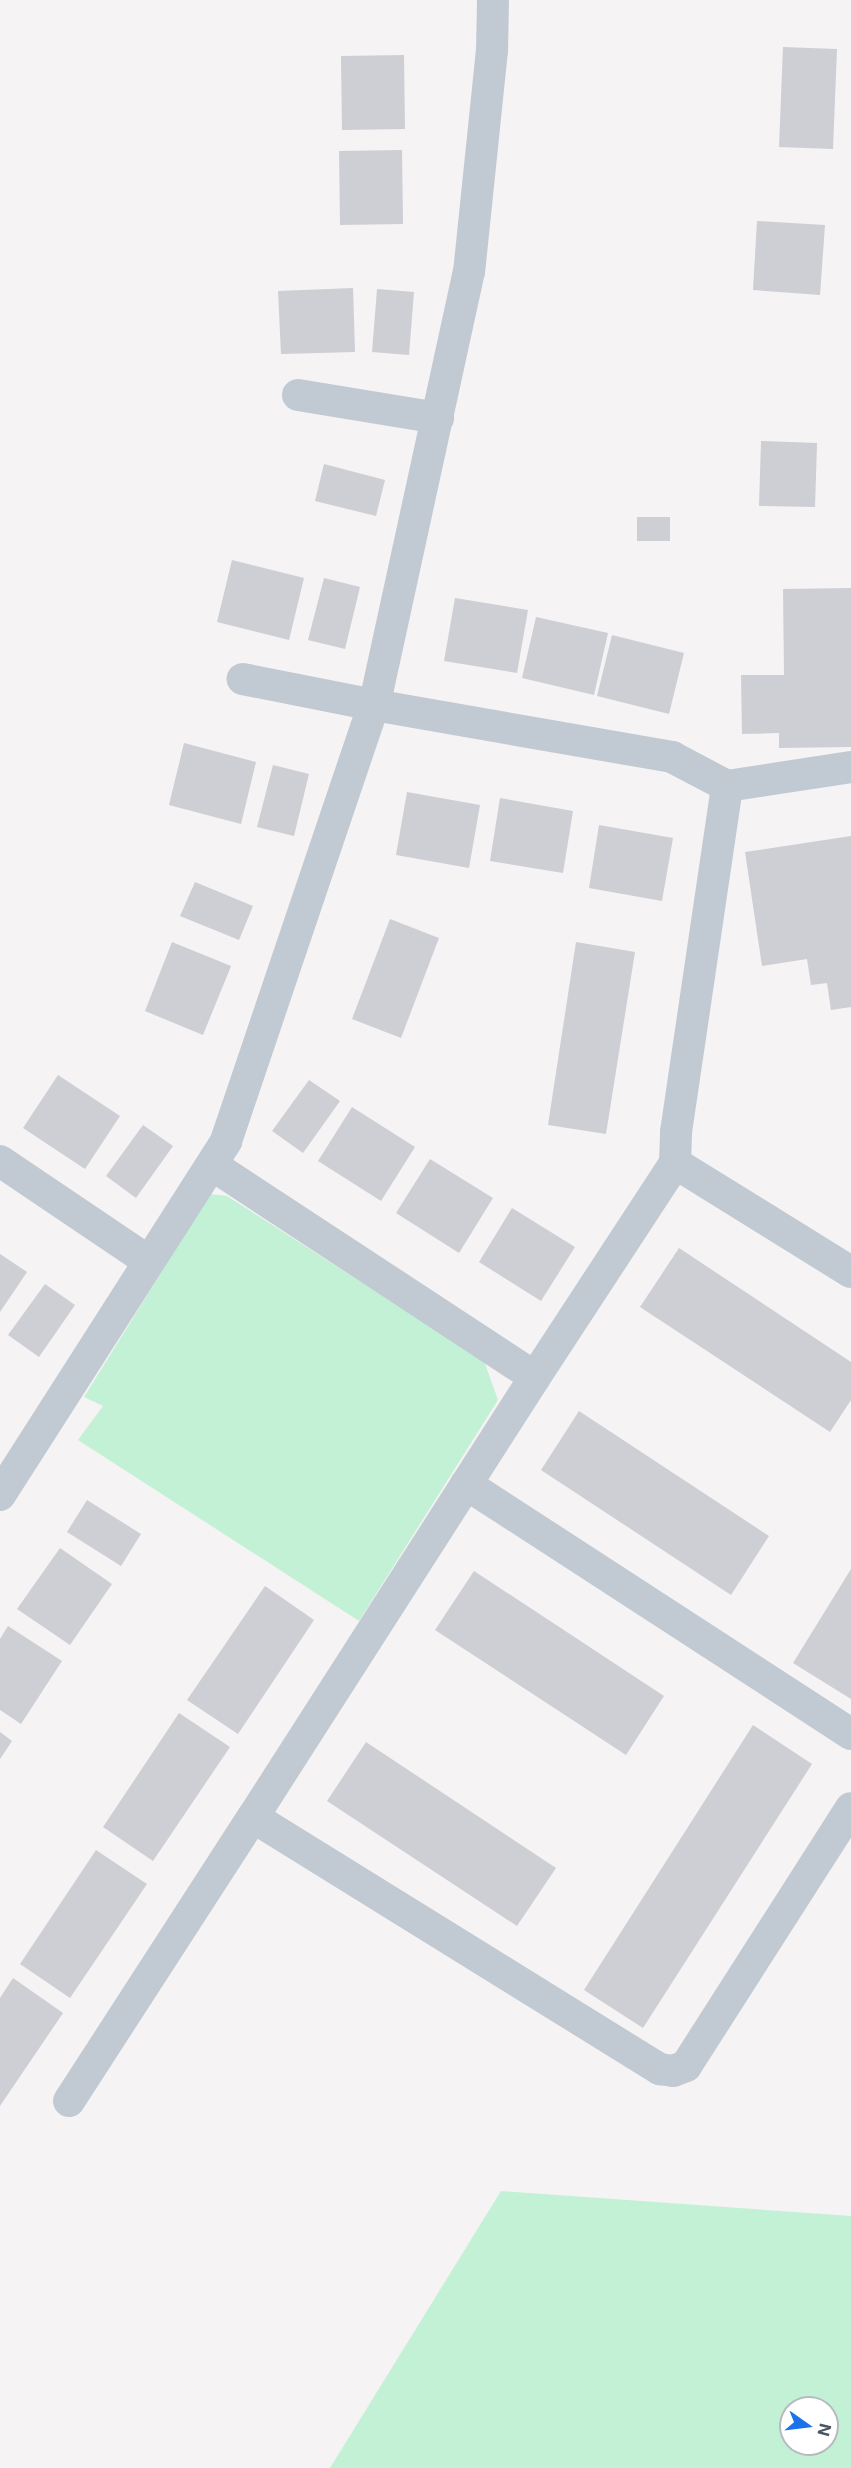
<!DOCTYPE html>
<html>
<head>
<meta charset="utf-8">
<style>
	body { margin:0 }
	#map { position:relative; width:851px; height:2468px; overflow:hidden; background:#f5f3f3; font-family:Inter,sans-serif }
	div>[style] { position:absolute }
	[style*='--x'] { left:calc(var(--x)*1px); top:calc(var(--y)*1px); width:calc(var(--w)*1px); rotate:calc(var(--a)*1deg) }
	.green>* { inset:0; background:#c3f1d5 }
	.building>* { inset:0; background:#cdcfd5 }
	.street>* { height:32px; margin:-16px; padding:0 16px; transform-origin:16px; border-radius:16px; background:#c1cad2 }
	span { translate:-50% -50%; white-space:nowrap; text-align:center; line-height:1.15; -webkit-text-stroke:6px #fff; paint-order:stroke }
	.north { position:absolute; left:779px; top:2396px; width:60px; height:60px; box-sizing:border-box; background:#fff; border:2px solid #b7bbc0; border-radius:50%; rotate:104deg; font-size:16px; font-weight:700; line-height:24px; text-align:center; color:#4a5661 }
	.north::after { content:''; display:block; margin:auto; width:21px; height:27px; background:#1a73e8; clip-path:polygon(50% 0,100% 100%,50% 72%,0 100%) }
</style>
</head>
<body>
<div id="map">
	<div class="green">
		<i style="clip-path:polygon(210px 1194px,227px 1196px,484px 1361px,498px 1400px,359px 1621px,78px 1440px,103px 1406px,84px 1397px)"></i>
		<i style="clip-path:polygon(evenodd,501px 2191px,851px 2216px,851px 2468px,330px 2468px,501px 2191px,791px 2408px,827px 2408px,827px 2444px,791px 2444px,791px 2408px)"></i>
	</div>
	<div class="building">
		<i style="clip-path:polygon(783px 47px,837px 49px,833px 149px,779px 147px)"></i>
		<i style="clip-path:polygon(404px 55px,405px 129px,342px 130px,341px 56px)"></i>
		<i style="clip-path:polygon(402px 150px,403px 224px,340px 225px,339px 151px)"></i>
		<i style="clip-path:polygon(757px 221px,825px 225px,820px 295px,753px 290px)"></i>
		<i style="clip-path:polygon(353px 288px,355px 352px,281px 354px,278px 291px)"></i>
		<i style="clip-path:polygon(377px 289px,414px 292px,409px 355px,372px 352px)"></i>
		<i style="clip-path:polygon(761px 441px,817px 443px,815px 507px,759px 506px)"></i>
		<i style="clip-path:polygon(324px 464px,385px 480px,376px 516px,315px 501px)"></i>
		<i style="clip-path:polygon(637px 517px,670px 517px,670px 541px,637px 541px)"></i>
		<i style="clip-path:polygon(232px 560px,304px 578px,289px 640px,217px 622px)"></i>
		<i style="clip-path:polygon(324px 578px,360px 587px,345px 649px,308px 640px)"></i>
		<i style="clip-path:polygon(851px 588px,851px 747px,779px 748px,779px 733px,742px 734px,741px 675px,784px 675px,783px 589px)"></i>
		<i style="clip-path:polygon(455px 598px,528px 610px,517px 673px,444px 661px)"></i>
		<i style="clip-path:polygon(536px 617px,608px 633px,594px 695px,522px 678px)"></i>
		<i style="clip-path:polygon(612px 635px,684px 653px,669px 714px,597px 696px)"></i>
		<i style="clip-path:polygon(184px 743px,256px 762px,241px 824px,169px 805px)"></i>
		<i style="clip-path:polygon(273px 765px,309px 774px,294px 836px,257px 827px)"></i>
		<i style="clip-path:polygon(407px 792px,480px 805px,469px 868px,396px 855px)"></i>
		<i style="clip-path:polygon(500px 798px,573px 811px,563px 873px,490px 861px)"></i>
		<i style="clip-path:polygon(599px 825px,673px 838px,662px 901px,589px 888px)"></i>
		<i style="clip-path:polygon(851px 836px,851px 1007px,831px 1010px,827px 983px,811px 985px,807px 959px,762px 966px,745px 852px)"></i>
		<i style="clip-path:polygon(195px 882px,253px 906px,239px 940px,180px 916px)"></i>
		<i style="clip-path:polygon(390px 919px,439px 938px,401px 1038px,352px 1019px)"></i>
		<i style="clip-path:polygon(172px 942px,231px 966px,203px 1035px,145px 1011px)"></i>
		<i style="clip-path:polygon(576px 942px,635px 952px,606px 1134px,548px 1125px)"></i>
		<i style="clip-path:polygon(58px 1075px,120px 1116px,85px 1169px,23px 1128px)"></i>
		<i style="clip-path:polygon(309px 1080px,340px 1101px,303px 1153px,272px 1131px)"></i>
		<i style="clip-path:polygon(352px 1107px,415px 1147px,381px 1201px,318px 1161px)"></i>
		<i style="clip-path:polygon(143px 1125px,173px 1146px,136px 1198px,106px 1176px)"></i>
		<i style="clip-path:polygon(430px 1159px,493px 1198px,459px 1253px,396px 1213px)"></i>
		<i style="clip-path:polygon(512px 1208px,575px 1247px,541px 1301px,479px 1262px)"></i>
		<i style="clip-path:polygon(679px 1248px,851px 1362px,851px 1400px,830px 1432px,640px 1307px)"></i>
		<i style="clip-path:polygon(0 1254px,27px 1272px,0 1312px)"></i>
		<i style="clip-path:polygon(45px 1284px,75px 1305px,39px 1357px,8px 1335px)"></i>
		<i style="clip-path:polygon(579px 1411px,769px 1536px,731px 1595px,541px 1470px)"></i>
		<i style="clip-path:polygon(87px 1500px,141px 1534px,121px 1566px,67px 1532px)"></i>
		<i style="clip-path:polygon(60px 1548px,112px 1584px,70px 1645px,17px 1609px)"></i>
		<i style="clip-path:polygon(851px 1569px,851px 1699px,793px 1663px)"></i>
		<i style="clip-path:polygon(474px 1571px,664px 1696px,626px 1755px,435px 1630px)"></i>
		<i style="clip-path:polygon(265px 1586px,314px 1620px,238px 1734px,187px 1700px)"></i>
		<i style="clip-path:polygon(8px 1626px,62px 1661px,21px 1724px,0 1710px,0 1639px)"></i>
		<i style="clip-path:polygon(179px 1713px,230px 1747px,153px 1861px,103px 1827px)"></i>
		<i style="clip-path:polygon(753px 1725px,812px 1764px,643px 2028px,584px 1990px)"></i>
		<i style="clip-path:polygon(0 1732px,12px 1741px,0 1759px)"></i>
		<i style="clip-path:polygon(366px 1742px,556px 1868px,517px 1926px,327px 1801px)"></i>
		<i style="clip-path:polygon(96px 1850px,147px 1884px,70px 1998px,20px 1964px)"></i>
		<i style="clip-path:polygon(13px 1978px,63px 2013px,0 2106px,0 1998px)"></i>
	</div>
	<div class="street">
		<i style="--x:493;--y:0;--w:50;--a:91.1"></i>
		<i style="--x:492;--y:50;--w:222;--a:95.9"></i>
		<i style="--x:469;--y:271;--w:444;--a:102.3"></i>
		<i style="--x:374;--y:705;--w:303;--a:9.9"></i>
		<i style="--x:672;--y:757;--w:62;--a:27.8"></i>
		<i style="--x:727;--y:786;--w:125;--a:-8.7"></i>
		<i style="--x:298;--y:395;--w:142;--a:9.3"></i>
		<i style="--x:0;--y:1161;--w:177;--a:34"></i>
		<i style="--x:675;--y:1163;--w:207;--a:31.8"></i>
		<i style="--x:212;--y:1165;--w:386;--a:33.3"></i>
		<i style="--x:535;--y:1377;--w:256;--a:-56.8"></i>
		<i style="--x:675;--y:1163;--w:31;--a:-88"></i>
		<i style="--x:676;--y:1132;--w:350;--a:-81.6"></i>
		<i style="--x:535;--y:1377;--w:523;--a:122.66"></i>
		<i style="--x:253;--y:1817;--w:479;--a:31.8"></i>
		<i style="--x:660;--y:2069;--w:13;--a:9"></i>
		<i style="--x:673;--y:2071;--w:14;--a:-21"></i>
		<i style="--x:686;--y:2066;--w:306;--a:-57.4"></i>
		<i style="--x:466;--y:1484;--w:459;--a:33"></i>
		<i style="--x:0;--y:1495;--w:420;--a:-57.4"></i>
		<i style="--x:226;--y:1141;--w:460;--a:-71.3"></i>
		<i style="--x:374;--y:705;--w:134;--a:-168.8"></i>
		<i style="--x:69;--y:2101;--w:338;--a:-57.1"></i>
	</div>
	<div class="north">N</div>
</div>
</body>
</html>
